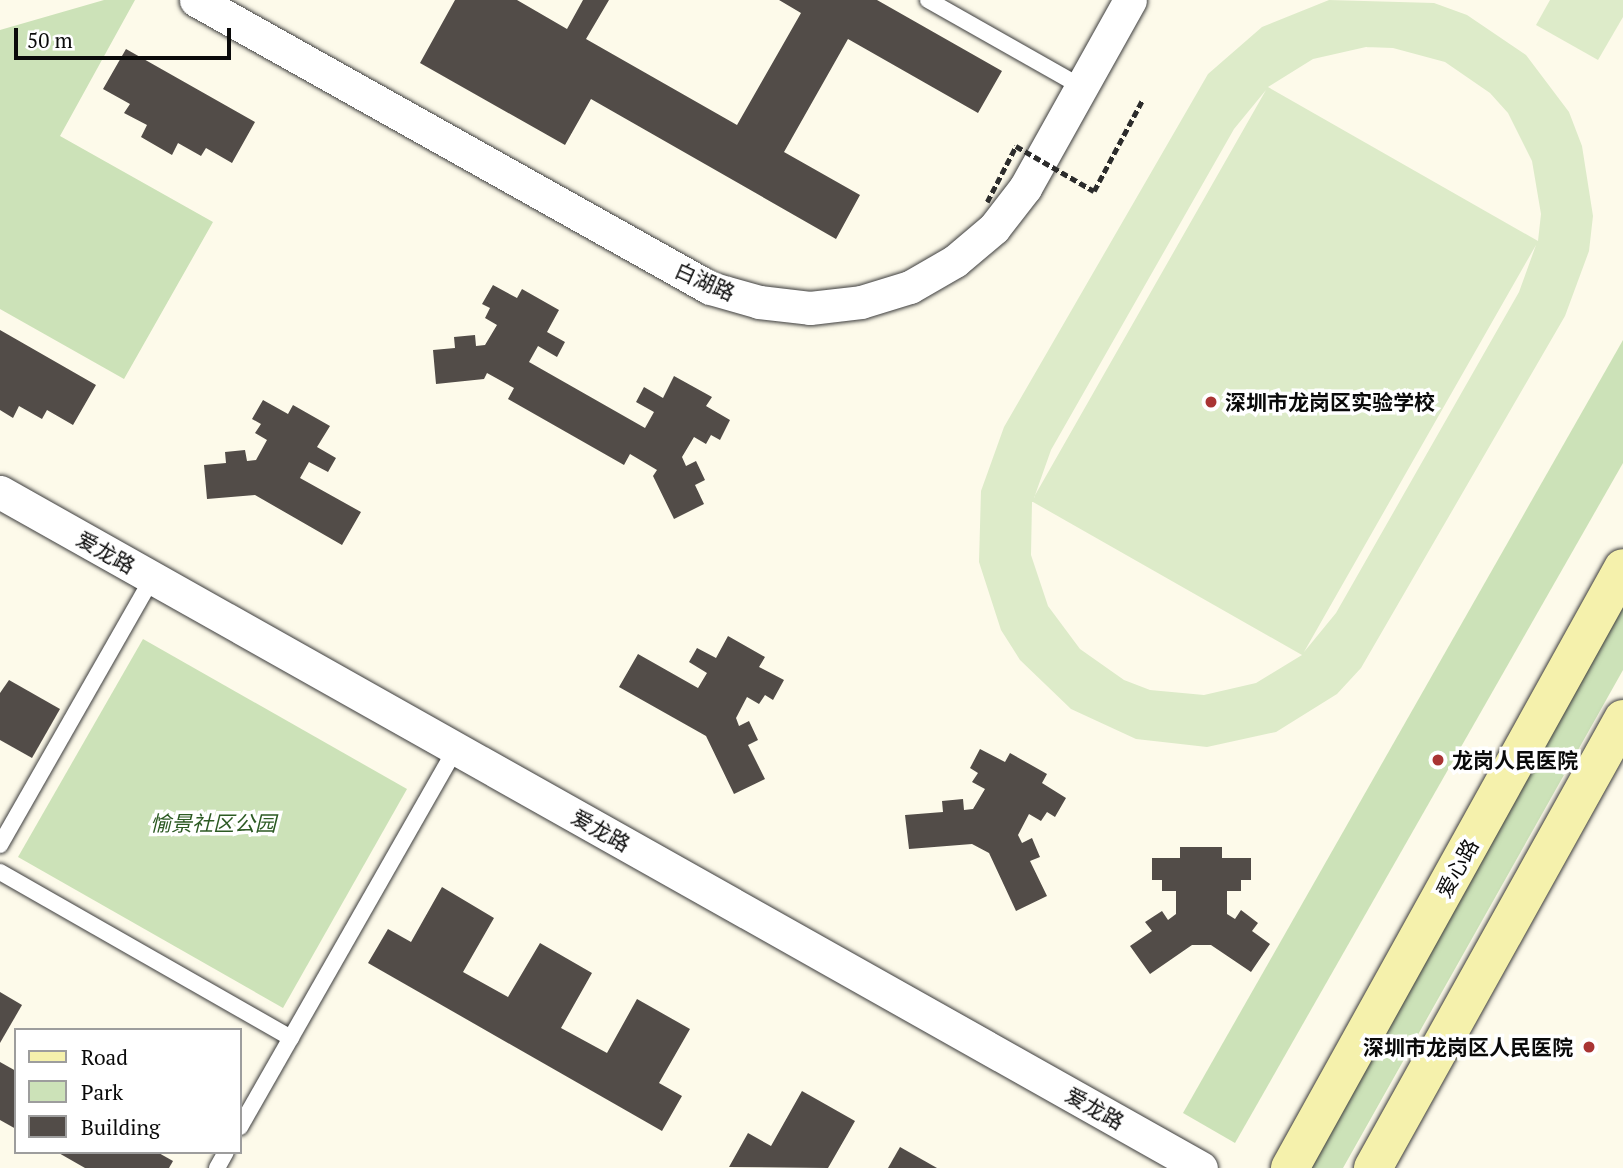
<!DOCTYPE html>
<html>
<head>
<meta charset="utf-8">
<style>
	body { margin:0 }
	#map { position:relative; width:1623px; height:1168px; overflow:hidden; background:#fdfaea; font-family:"PT Serif","Noto Sans SC",serif }
	div>[style] { position:absolute }
	[style*='--x'] { left:calc(var(--x)*1px); top:calc(var(--y)*1px); width:calc(var(--w)*1px); rotate:calc(var(--a)*1deg) }
	.green>* { inset:0; background:#cce2b8 }
	.pitch>* { inset:0; background:#ddebc9 }
	.building>* { inset:0; background:#524c48 }
	.roads { filter:drop-shadow(0 0 2px #3d3d3d) drop-shadow(0 0 2px #3d3d3d) }
	.lane>* { height:16px; margin:-8px; padding:0 8px; transform-origin:8px; border-radius:8px; background:#fff }
	.street>* { height:33px; margin:-16.5px; padding:0 16.5px; transform-origin:16.5px; border-radius:16.5px; background:#fff }
	.secondary>* { height:38px; margin:-19px; padding:0 19px; transform-origin:19px; border-radius:19px; background:#f5f1ac }
	.path-bridge>* { height:4.5px; margin-top:-2.25px; transform-origin:0; background:repeating-linear-gradient(90deg,#2c2c2c 0 7px,transparent 0 10.5px) }
	.dots>* { width:19px; height:19px; translate:-50% -50%; box-sizing:border-box; border:4px solid #fff; border-radius:50% }
	span { translate:-50% -50%; white-space:nowrap; text-align:center; line-height:1.15; -webkit-text-stroke:7px #fff; paint-order:stroke }
	.street-label { font-size:21px; color:#0a0a0a }
	.poi-label { font-size:21px; color:#0a0a0a; font-weight:700 }
	.left { translate:0 -50%; text-align:left }
	.right { translate:-100% -50%; text-align:right }
	.park-label { font-size:21px; color:#2c5a23; font-style:italic }
	.legend { position:absolute; left:14px; top:1028px; width:228px; height:126px; box-sizing:border-box; background:#fff; border:2px solid #9d9d9d; margin:0; padding:9px 12px; list-style:none; font-size:21px; color:#0a0a0a }
	.legend li { display:flex; align-items:center; gap:14px; height:35px }
	.legend b { width:35px; border:2px solid #9d9d9d }
	.scale { position:absolute; left:14px; top:28px; width:217px; height:32px; box-sizing:border-box; border:4px solid #0a0a0a; border-top:0; padding-left:9px; font-size:21px; line-height:24px; white-space:nowrap; color:#0a0a0a; -webkit-text-stroke:5px #fff; paint-order:stroke }
</style>
</head>
<body>
<div id="map">
	<div class="green">
		<i style="clip-path:polygon(104px 0,135px 0,60px 136px,213px 222px,124px 379px,0 309px,0 30px)"></i>
		<i style="clip-path:polygon(1623px 340px,1623px 463px,1235px 1143px,1183px 1113px)"></i>
		<i style="clip-path:polygon(1623px 605px,1623px 670px,1343px 1168px,1305px 1168px)"></i>
		<i style="clip-path:polygon(143px 639px,407px 789px,283px 1008px,18px 857px)"></i>
	</div>
	<div class="pitch">
		<i style="clip-path:polygon(evenodd,1329px 0,1434px 3px,1467px 15px,1526px 55px,1569px 112px,1582px 146px,1593px 216px,1589px 251px,1565px 316px,1361px 668px,1337px 694px,1276px 732px,1207px 747px,1136px 739px,1071px 709px,1020px 660px,1001px 630px,979px 562px,981px 491px,1004px 427px,1208px 74px,1262px 27px,1329px 0,1366px 47px,1393px 48px,1445px 62px,1490px 93px,1508px 113px,1532px 161px,1541px 214px,1538px 241px,1268px 87px,1313px 59px,1366px 47px,1329px 0,1266px 90px,1034px 497px,1034px 498px,1051px 450px,1234px 129px,1266px 90px,1329px 0,1536px 245px,1519px 292px,1336px 613px,1304px 652px,1536px 245px,1329px 0,1032px 502px,1033px 502px,1302px 655px,1256px 683px,1204px 695px,1150px 690px,1124px 680px,1080px 649px,1048px 606px,1031px 555px,1032px 502px)"></i>
		<i style="clip-path:polygon(1550px 0,1623px 0,1623px 17px,1598px 60px,1536px 25px)"></i>
	</div>
	<div class="building">
		<i style="clip-path:polygon(455px 0,517px 0,567px 29px,583px 0,609px 0,586px 39px,737px 125px,801px 13px,779px 0,877px 0,1002px 71px,978px 113px,848px 39px,784px 152px,860px 195px,836px 239px,591px 99px,565px 145px,420px 63px)"></i>
		<i style="clip-path:polygon(126px 49px,255px 122px,232px 163px,206px 148px,201px 156px,178px 143px,172px 155px,141px 137px,147px 125px,124px 113px,130px 104px,103px 89px)"></i>
		<i style="clip-path:polygon(493px 285px,517px 298px,522px 289px,559px 310px,547px 332px,565px 342px,557px 357px,538px 346px,529px 362px,645px 428px,654px 412px,636px 402px,644px 387px,663px 398px,674px 376px,712px 397px,706px 406px,730px 420px,720px 440px,711px 435px,706px 444px,694px 437px,682px 457px,686px 466px,696px 461px,705px 480px,695px 485px,704px 504px,674px 519px,653px 476px,657px 470px,630px 454px,624px 465px,508px 399px,514px 388px,487px 373px,484px 379px,436px 384px,433px 350px,455px 348px,454px 337px,475px 335px,476px 346px,485px 345px,497px 325px,485px 318px,490px 308px,482px 304px)"></i>
		<i style="clip-path:polygon(0 330px,96px 385px,73px 425px,47px 410px,42px 419px,19px 406px,13px 418px,0 410px)"></i>
		<i style="clip-path:polygon(263px 400px,288px 414px,293px 405px,330px 426px,317px 447px,336px 458px,328px 472px,309px 462px,300px 478px,361px 512px,342px 545px,255px 495px,207px 499px,204px 465px,226px 463px,225px 452px,245px 450px,247px 461px,256px 460px,267px 440px,255px 433px,261px 424px,252px 419px)"></i>
		<i style="clip-path:polygon(728px 636px,765px 657px,759px 667px,784px 680px,773px 700px,765px 695px,759px 704px,747px 697px,736px 718px,739px 726px,749px 721px,758px 740px,748px 745px,765px 779px,734px 794px,706px 736px,619px 687px,638px 654px,698px 688px,707px 673px,689px 662px,697px 648px,716px 658px)"></i>
		<i style="clip-path:polygon(9px 680px,60px 709px,32px 758px,0 740px,0 693px)"></i>
		<i style="clip-path:polygon(980px 749px,1005px 762px,1010px 753px,1047px 774px,1042px 783px,1066px 798px,1055px 817px,1047px 812px,1041px 821px,1029px 814px,1018px 835px,1022px 843px,1032px 838px,1040px 857px,1030px 861px,1047px 896px,1016px 911px,989px 853px,972px 844px,909px 849px,905px 815px,943px 812px,942px 801px,963px 799px,964px 810px,973px 809px,985px 789px,972px 782px,978px 773px,970px 768px)"></i>
		<i style="clip-path:polygon(1180px 847px,1222px 847px,1222px 858px,1251px 858px,1251px 880px,1241px 880px,1241px 891px,1227px 891px,1227px 914px,1235px 919px,1241px 910px,1258px 923px,1252px 931px,1270px 944px,1251px 972px,1211px 945px,1192px 945px,1150px 974px,1130px 946px,1152px 931px,1145px 922px,1162px 911px,1168px 920px,1176px 914px,1176px 891px,1162px 891px,1162px 880px,1152px 880px,1152px 858px,1180px 858px)"></i>
		<i style="clip-path:polygon(442px 887px,494px 918px,463px 972px,508px 997px,540px 943px,592px 973px,561px 1028px,607px 1053px,637px 999px,690px 1029px,659px 1083px,682px 1096px,662px 1131px,368px 963px,388px 929px,411px 942px)"></i>
		<i style="clip-path:polygon(0 992px,22px 1005px,0 1043px)"></i>
		<i style="clip-path:polygon(0 1062px,16px 1071px,16px 1129px,0 1120px)"></i>
		<i style="clip-path:polygon(802px 1091px,855px 1121px,828px 1168px,729px 1167px,748px 1133px,771px 1146px)"></i>
		<i style="clip-path:polygon(900px 1147px,937px 1168px,888px 1168px)"></i>
		<i style="clip-path:polygon(57px 1152px,157px 1152px,173px 1161px,169px 1168px,85px 1168px)"></i>
	</div>
	<div class="roads">
		<div class="lane">
			<i style="--x:928;--y:0;--w:177;--a:29.5"></i>
			<i style="--x:0;--y:845;--w:307;--a:-60.3"></i>
			<i style="--x:0;--y:872;--w:335;--a:29.7"></i>
			<i style="--x:240;--y:1127;--w:436;--a:-60.3"></i>
			<i style="--x:217;--y:1168;--w:18;--a:-61"></i>
		</div>
		<div class="street">
			<i style="--x:196;--y:0;--w:589;--a:29.26"></i>
			<i style="--x:710;--y:288;--w:51;--a:15.9"></i>
			<i style="--x:759;--y:302;--w:51;--a:6.7"></i>
			<i style="--x:810;--y:308;--w:51;--a:-6.7"></i>
			<i style="--x:861;--y:302;--w:51;--a:-17"></i>
			<i style="--x:910;--y:287;--w:52;--a:-30"></i>
			<i style="--x:955;--y:261;--w:51;--a:-40.2"></i>
			<i style="--x:994;--y:228;--w:51;--a:-52.2"></i>
			<i style="--x:1025;--y:188;--w:215;--a:-60.8"></i>
			<i style="--x:0;--y:492;--w:1378;--a:29.37"></i>
		</div>
		<div class="secondary">
			<i style="--x:1290;--y:1168;--w:686;--a:-60.97"></i>
			<i style="--x:1373;--y:1168;--w:514;--a:-60.89"></i>
		</div>
	</div>
	<div class="path-bridge">
		<i style="--x:987;--y:202;--w:63;--a:-62.6"></i>
		<i style="--x:1016;--y:146;--w:90;--a:30"></i>
		<i style="--x:1094;--y:191;--w:104;--a:-62"></i>
	</div>
	<div class="dots">
		<i style="left:1211px;top:402px;background:#a93433"></i>
		<i style="left:1438px;top:760px;background:#a93433"></i>
		<i style="left:1589px;top:1047px;background:#a93433"></i>
	</div>
	<div class="street-label">
		<span style="left:705px;top:281px;rotate:24deg">白湖路</span>
		<span style="left:106px;top:552px;rotate:29deg">爱龙路</span>
		<span style="left:601px;top:830px;rotate:29deg">爱龙路</span>
		<span style="left:1457px;top:868px;rotate:-61deg">爱心路</span>
		<span style="left:1095px;top:1108px;rotate:29deg">爱龙路</span>
	</div>
	<div class="poi-label">
		<span class="left" style="left:1225px;top:402px">深圳市龙岗区实验学校</span>
		<span class="left" style="left:1452px;top:760px">龙岗人民医院</span>
		<span class="right" style="left:1573px;top:1047px">深圳市龙岗区人民医院</span>
	</div>
	<div class="park-label">
		<span style="left:213px;top:823px">愉景社区公园</span>
	</div>
	<ul class="legend">
	<li><b style="height:9px;background:#f5f1ac"></b>Road</li>
	<li><b style="height:19px;background:#cce2b8"></b>Park</li>
	<li><b style="height:19px;background:#524c48"></b>Building</li>
	</ul>
	<div class="scale">50 m</div>
</div>
</body>
</html>
